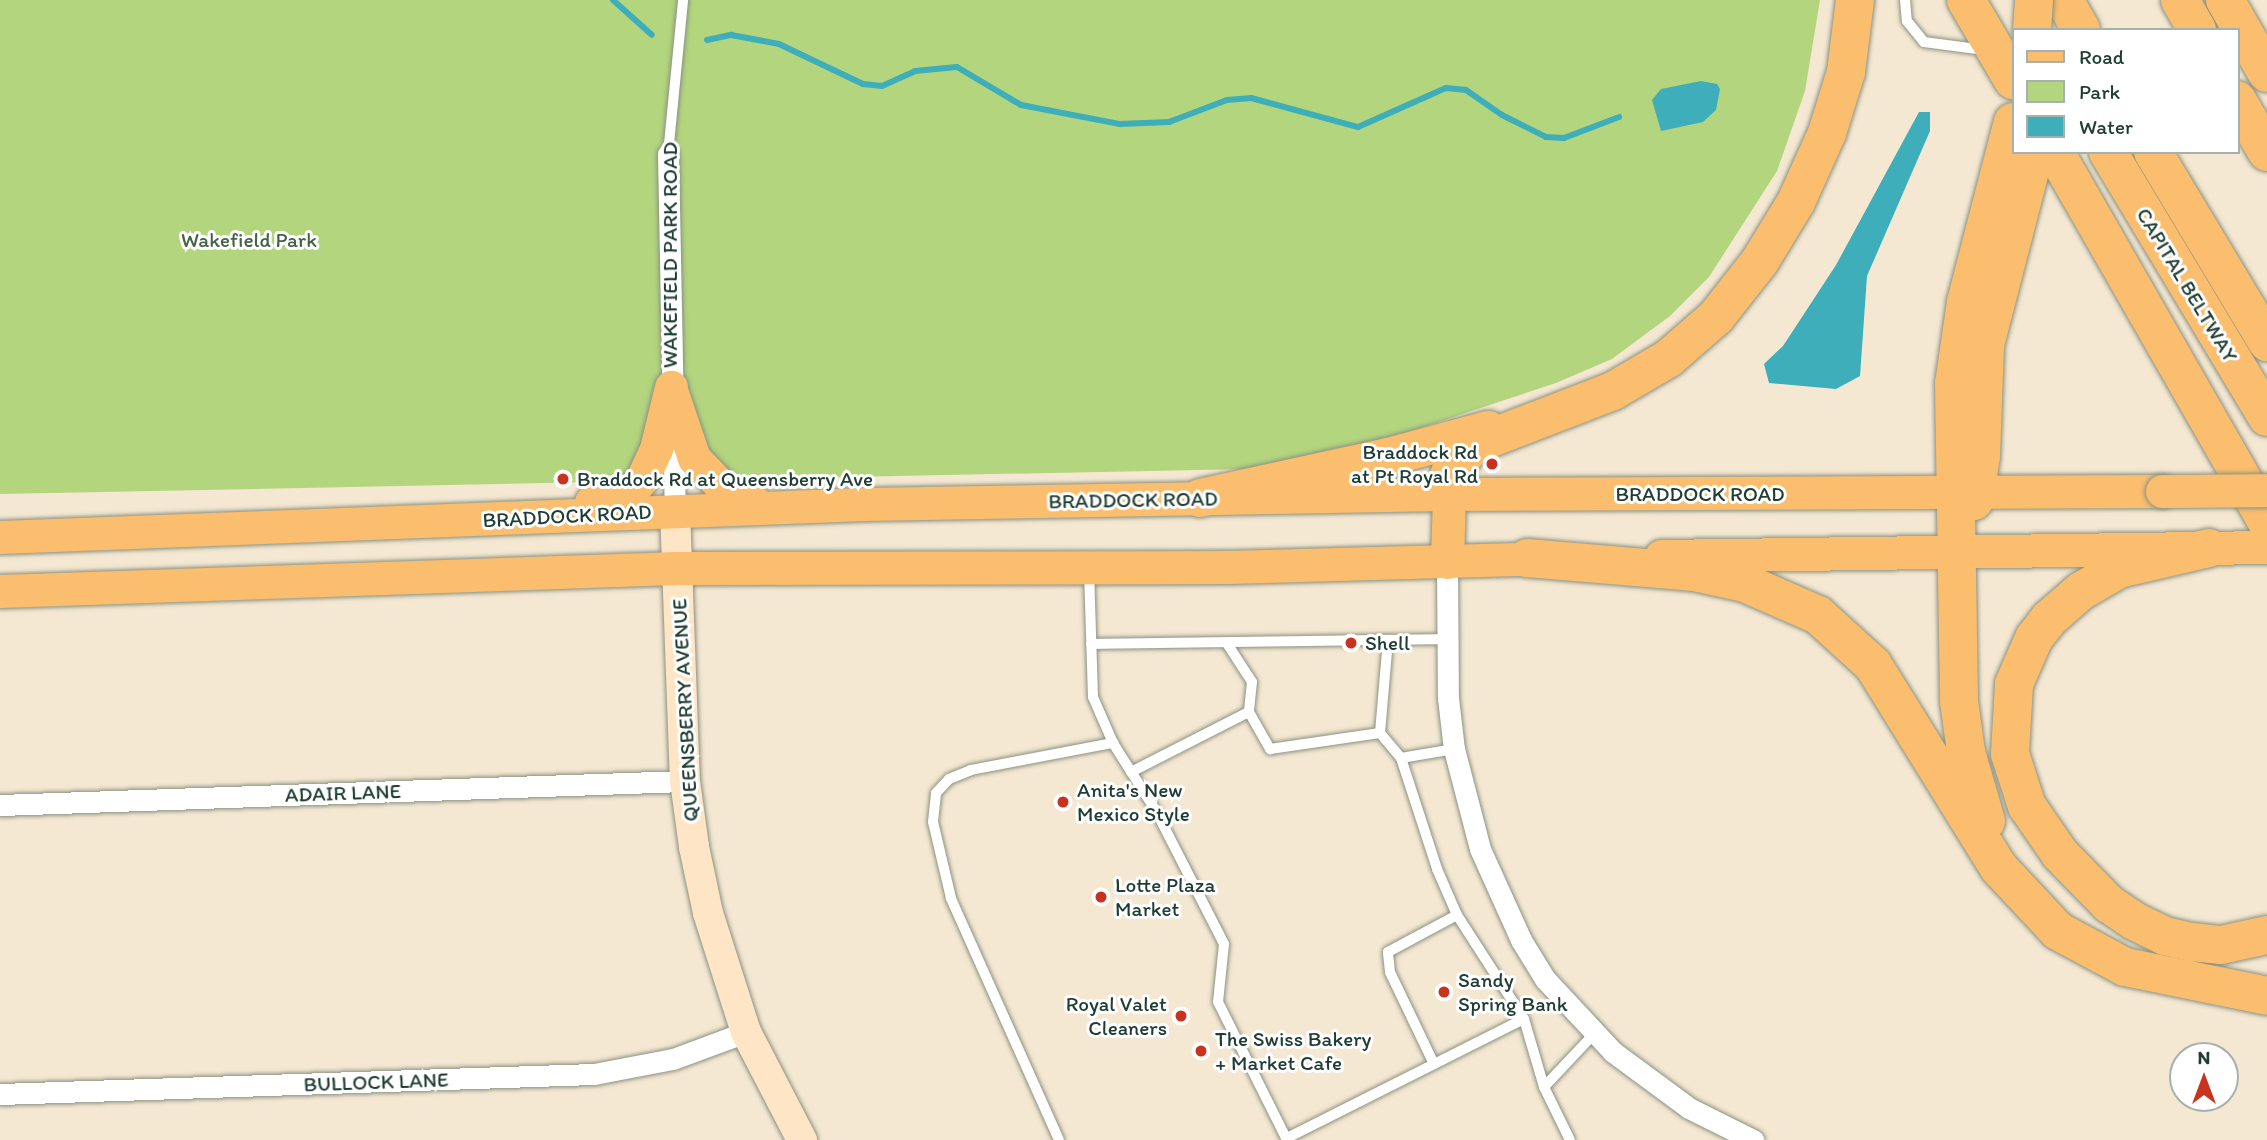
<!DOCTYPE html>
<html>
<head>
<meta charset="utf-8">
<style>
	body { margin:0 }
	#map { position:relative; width:2267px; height:1140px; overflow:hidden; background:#f5e8d2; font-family:Itim,sans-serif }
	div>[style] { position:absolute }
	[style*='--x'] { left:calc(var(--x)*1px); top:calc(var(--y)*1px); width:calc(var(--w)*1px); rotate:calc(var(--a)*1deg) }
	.green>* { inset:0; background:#b3d57d }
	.water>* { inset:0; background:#3eaeba }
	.stream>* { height:6px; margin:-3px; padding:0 3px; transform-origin:3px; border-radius:3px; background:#3eaeba }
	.roads { filter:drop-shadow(0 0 2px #8a9283) drop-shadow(0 0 2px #8a9283) }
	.lane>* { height:10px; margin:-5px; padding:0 5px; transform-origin:5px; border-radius:5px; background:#fff }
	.street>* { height:21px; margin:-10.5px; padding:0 10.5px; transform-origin:10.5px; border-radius:10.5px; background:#fff }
	.secondary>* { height:30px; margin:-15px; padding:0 15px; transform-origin:15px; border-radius:15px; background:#fde5c5 }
	.primary>* { height:33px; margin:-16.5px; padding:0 16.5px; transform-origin:16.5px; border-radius:16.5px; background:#fbbd6e }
	.highway>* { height:38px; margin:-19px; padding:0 19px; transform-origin:19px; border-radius:19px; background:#fbbd6e }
	.bridges { filter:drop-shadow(0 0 2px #8a9283) drop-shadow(0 0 2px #8a9283) }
	.primary-bridge>* { height:33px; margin:-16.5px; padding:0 16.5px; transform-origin:16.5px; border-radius:16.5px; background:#fbbd6e }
	.highway-bridge>* { height:38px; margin:-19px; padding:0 19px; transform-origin:19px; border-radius:19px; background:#fbbd6e }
	.dots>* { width:19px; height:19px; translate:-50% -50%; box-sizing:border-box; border:4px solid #fff; border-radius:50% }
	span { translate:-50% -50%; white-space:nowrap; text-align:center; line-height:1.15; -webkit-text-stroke:6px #fff; paint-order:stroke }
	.park-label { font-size:21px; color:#446346 }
	.street-label { font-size:21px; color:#1f3d34 }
	.poi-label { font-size:21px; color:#1f3d34 }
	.right { translate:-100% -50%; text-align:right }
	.left { translate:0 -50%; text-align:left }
	.legend { position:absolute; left:2012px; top:28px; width:228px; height:126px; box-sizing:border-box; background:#fff; border:2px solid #a5b1ae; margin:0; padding:9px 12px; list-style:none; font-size:21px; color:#1f3d34 }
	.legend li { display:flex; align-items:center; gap:14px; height:35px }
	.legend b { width:35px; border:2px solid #a5b1ae }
	.north { position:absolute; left:2169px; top:1042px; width:70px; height:70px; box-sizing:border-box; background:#fff; border:2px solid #a5b1ae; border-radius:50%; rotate:0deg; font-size:19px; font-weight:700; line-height:28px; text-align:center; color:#1f3d34 }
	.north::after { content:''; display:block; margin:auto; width:24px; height:32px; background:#c8321e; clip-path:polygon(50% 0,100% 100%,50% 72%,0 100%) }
</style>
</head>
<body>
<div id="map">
	<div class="green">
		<i style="clip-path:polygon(0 0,1820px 0,1805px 91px,1777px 171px,1709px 277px,1670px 316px,1612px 359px,1556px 383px,1299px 468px,0 494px)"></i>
	</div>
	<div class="water">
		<i style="clip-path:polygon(1701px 81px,1717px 84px,1720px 89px,1716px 110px,1703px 122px,1661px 131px,1652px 100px,1661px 89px)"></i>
		<i style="clip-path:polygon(1919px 112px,1930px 112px,1930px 131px,1867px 276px,1860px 376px,1836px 389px,1769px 383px,1764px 364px,1783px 346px,1836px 265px)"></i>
	</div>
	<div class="stream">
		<i style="--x:613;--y:0;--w:52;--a:41.9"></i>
		<i style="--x:707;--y:40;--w:25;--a:-12"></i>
		<i style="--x:731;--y:35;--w:49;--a:10.6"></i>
		<i style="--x:779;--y:44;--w:93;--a:25.5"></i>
		<i style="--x:863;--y:84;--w:19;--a:6"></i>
		<i style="--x:882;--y:86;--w:36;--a:-24"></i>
		<i style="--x:915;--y:71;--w:42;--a:-5.4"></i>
		<i style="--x:957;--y:67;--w:74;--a:30.7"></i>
		<i style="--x:1021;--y:105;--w:101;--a:10.9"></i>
		<i style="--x:1120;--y:124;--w:49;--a:-2.3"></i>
		<i style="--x:1169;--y:122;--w:62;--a:-20.8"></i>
		<i style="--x:1227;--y:100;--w:24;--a:-5"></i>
		<i style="--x:1251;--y:98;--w:111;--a:15.2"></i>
		<i style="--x:1358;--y:127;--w:96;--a:-23.9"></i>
		<i style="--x:1446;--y:88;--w:20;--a:6"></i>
		<i style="--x:1466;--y:90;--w:44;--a:34.8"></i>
		<i style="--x:1502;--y:115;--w:49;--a:26.6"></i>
		<i style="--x:1546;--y:137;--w:18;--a:3"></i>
		<i style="--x:1564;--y:138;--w:59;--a:-20.9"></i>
	</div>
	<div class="roads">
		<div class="lane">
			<i style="--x:1905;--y:0;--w:21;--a:85"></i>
			<i style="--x:1907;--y:21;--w:27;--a:51"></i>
			<i style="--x:1924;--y:42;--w:61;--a:7.6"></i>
			<i style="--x:668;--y:154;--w:155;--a:-84.4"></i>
			<i style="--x:1089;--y:570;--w:127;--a:88.2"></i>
			<i style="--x:1093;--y:697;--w:50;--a:66.5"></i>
			<i style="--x:1113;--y:743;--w:80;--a:57.7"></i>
			<i style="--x:1156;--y:811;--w:149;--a:62.9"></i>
			<i style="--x:1224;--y:944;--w:58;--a:95.9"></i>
			<i style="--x:1218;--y:1002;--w:154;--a:63.4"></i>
			<i style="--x:1091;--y:644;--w:357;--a:-0.8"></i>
			<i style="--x:1228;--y:645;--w:44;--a:57"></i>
			<i style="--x:1252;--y:682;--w:30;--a:96"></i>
			<i style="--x:1249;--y:712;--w:43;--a:60.4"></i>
			<i style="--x:1270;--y:749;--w:111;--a:-8.3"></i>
			<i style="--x:1380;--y:733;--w:33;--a:50"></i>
			<i style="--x:1401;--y:758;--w:117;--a:72"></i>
			<i style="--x:1437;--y:869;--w:50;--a:66.5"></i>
			<i style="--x:1457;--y:915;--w:124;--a:57.2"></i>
			<i style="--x:1524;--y:1019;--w:71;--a:73.6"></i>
			<i style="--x:1544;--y:1087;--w:59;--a:63.9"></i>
			<i style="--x:1380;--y:733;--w:93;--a:-85.1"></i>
			<i style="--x:1401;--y:758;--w:54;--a:-9.6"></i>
			<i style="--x:1131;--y:772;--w:132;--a:-27"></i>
			<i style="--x:1434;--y:1064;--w:102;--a:-115.6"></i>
			<i style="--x:1390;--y:972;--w:20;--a:-96"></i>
			<i style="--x:1388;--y:952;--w:78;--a:-28.2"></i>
			<i style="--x:1544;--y:1087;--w:73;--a:-46.7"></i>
			<i style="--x:1287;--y:1138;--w:265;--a:-26.7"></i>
			<i style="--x:1059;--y:1140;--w:265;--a:-114.1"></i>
			<i style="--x:951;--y:898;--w:78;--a:-103.3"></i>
			<i style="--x:933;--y:822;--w:29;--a:-84"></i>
			<i style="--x:936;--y:793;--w:19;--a:-47"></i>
			<i style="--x:949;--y:779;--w:24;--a:-22"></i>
			<i style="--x:971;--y:770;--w:145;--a:-10.8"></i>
		</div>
		<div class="street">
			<i style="--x:668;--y:154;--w:356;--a:88.9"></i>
			<i style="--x:1447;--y:562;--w:136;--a:89.6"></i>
			<i style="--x:1448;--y:698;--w:51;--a:83.3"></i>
			<i style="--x:1454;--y:749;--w:103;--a:75.4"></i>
			<i style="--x:1480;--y:849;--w:100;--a:65.7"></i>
			<i style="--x:1521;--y:940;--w:46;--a:58.4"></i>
			<i style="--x:1545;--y:979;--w:100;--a:47"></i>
			<i style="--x:1613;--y:1052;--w:94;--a:36.4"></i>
			<i style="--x:1689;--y:1108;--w:72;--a:26.6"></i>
			<i style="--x:0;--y:805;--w:685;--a:-2.01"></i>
			<i style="--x:0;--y:1094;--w:594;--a:-1.93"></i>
			<i style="--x:594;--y:1074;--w:80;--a:-10.8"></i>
			<i style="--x:673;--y:1059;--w:78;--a:-20.3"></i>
		</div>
		<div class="secondary">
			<i style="--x:675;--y:510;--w:271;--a:87.9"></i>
			<i style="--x:685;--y:781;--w:67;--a:82.2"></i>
			<i style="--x:694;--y:847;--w:67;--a:78"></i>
			<i style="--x:708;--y:913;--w:125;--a:72.3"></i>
			<i style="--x:746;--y:1032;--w:122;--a:62.6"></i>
		</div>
		<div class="primary">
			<i style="--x:672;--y:393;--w:69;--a:71.3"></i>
			<i style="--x:694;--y:458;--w:53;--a:45.8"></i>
			<i style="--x:731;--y:496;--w:27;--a:17"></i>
			<i style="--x:591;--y:502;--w:41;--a:-15.4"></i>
			<i style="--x:631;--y:491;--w:16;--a:-47"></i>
			<i style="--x:642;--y:479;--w:33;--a:-65"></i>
			<i style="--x:656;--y:449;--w:64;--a:-76.4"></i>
			<i style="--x:0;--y:537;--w:866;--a:-2.18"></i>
			<i style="--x:865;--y:504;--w:584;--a:-0.98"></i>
			<i style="--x:1449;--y:494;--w:713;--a:-0.24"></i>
			<i style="--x:1661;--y:556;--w:606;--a:-0.85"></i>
			<i style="--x:1447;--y:562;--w:68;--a:-88.3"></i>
			<i style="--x:0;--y:591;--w:677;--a:-1.95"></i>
			<i style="--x:677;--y:568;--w:552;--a:-0.1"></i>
			<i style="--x:1229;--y:567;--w:325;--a:-1.6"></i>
		</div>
		<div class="highway">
			<i style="--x:1966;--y:0;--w:93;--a:59.6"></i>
			<i style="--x:2064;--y:0;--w:34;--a:60"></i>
			<i style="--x:2180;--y:0;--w:34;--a:60"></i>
			<i style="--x:2225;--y:0;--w:84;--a:60.1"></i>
			<i style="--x:2237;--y:100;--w:60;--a:60"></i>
			<i style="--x:2055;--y:152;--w:426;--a:60.2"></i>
			<i style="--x:2108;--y:152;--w:309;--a:59"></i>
			<i style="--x:2153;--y:152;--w:222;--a:59"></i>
			<i style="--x:1449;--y:494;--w:21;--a:-87"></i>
			<i style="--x:1450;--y:473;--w:36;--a:-51"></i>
			<i style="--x:1473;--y:445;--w:150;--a:-21.1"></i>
			<i style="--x:1613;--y:391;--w:65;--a:-30.5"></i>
			<i style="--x:1669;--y:358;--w:62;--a:-41.1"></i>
			<i style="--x:1716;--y:317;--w:71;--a:-51.8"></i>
			<i style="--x:1760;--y:261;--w:69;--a:-58.6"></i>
			<i style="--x:1796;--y:202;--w:76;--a:-65.8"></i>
			<i style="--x:1827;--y:133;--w:64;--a:-72.7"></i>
			<i style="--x:1846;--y:72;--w:73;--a:-82.9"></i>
			<i style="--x:1200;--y:498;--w:192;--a:-12.3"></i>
			<i style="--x:1388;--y:457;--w:104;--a:-15.1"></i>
			<i style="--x:1974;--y:501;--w:46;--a:-81.2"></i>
			<i style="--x:1981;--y:456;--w:111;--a:-87.9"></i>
			<i style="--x:1985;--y:345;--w:199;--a:-75.5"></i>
			<i style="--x:2209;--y:548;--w:92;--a:166.9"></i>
			<i style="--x:2119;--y:569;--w:44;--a:149.9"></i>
			<i style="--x:2081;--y:591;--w:43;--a:138.8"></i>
			<i style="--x:2049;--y:619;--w:24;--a:128"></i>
			<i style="--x:2034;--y:638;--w:50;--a:113.5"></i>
			<i style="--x:2014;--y:684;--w:70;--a:93.3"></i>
			<i style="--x:2010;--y:754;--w:55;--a:71.9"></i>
			<i style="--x:2027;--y:806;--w:58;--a:55.5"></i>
			<i style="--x:2060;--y:854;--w:70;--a:45.6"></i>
			<i style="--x:2109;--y:904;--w:30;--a:34"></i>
			<i style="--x:2134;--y:921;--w:34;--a:26"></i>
			<i style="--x:2165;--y:936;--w:28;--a:13"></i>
			<i style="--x:2192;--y:942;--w:29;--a:6"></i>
			<i style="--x:2221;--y:945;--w:47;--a:-12.3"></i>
			<i style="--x:1527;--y:558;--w:168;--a:4.8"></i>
			<i style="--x:1694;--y:572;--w:52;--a:12.2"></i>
			<i style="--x:1745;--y:583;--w:80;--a:23.7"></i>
			<i style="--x:1818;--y:615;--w:74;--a:42.3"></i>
			<i style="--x:1873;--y:665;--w:239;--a:58.2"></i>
			<i style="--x:1999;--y:868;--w:86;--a:46.9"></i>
			<i style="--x:2058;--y:931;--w:76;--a:28.2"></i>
			<i style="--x:2125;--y:967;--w:145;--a:11.5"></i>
			<i style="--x:1986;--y:821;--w:72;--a:-106.2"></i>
			<i style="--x:1966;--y:752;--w:51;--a:-97.8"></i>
			<i style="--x:1959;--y:701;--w:317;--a:-90.9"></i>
			<i style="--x:1954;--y:384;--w:83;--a:-81.7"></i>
			<i style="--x:1966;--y:302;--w:186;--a:-75.4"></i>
		</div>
	</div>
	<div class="bridges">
		<div class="primary-bridge">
			<i style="--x:2162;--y:491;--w:105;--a:-0.5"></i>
		</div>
		<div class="highway-bridge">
			<i style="--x:2032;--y:30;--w:30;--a:-86"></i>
		</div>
	</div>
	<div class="dots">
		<i style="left:1492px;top:464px;background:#c8321e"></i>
		<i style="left:563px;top:479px;background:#c8321e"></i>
		<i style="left:1351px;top:643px;background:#c8321e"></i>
		<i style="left:1063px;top:802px;background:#c8321e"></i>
		<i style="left:1101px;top:897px;background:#c8321e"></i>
		<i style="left:1444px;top:992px;background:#c8321e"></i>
		<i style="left:1181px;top:1016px;background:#c8321e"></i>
		<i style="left:1201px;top:1051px;background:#c8321e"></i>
	</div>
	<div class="park-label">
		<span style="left:249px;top:240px">Wakefield Park</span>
	</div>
	<div class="street-label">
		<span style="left:670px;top:255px;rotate:-90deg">WAKEFIELD PARK ROAD</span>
		<span style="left:2187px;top:285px;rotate:59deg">CAPITAL BELTWAY</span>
		<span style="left:1700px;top:494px">BRADDOCK ROAD</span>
		<span style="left:1133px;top:500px;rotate:-1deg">BRADDOCK ROAD</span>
		<span style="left:567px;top:516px;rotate:-3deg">BRADDOCK ROAD</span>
		<span style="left:685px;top:710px;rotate:-93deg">QUEENSBERRY AVENUE</span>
		<span style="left:343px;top:793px;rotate:-2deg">ADAIR LANE</span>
		<span style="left:376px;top:1082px;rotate:-2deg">BULLOCK LANE</span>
	</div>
	<div class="poi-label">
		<span class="right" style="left:1478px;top:464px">Braddock Rd<br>at Pt Royal Rd</span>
		<span class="left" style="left:577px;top:479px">Braddock Rd at Queensberry Ave</span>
		<span class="left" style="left:1365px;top:643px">Shell</span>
		<span class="left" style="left:1077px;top:802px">Anita's New<br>Mexico Style</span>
		<span class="left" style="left:1115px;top:897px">Lotte Plaza<br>Market</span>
		<span class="left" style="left:1458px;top:992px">Sandy<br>Spring Bank</span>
		<span class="right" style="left:1167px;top:1016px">Royal Valet<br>Cleaners</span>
		<span class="left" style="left:1215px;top:1051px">The Swiss Bakery<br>+ Market Cafe</span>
	</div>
	<ul class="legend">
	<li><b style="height:9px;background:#fbbd6e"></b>Road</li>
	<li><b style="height:19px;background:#b3d57d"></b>Park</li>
	<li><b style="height:19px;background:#3eaeba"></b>Water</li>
	</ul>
	<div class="north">N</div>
</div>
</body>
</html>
